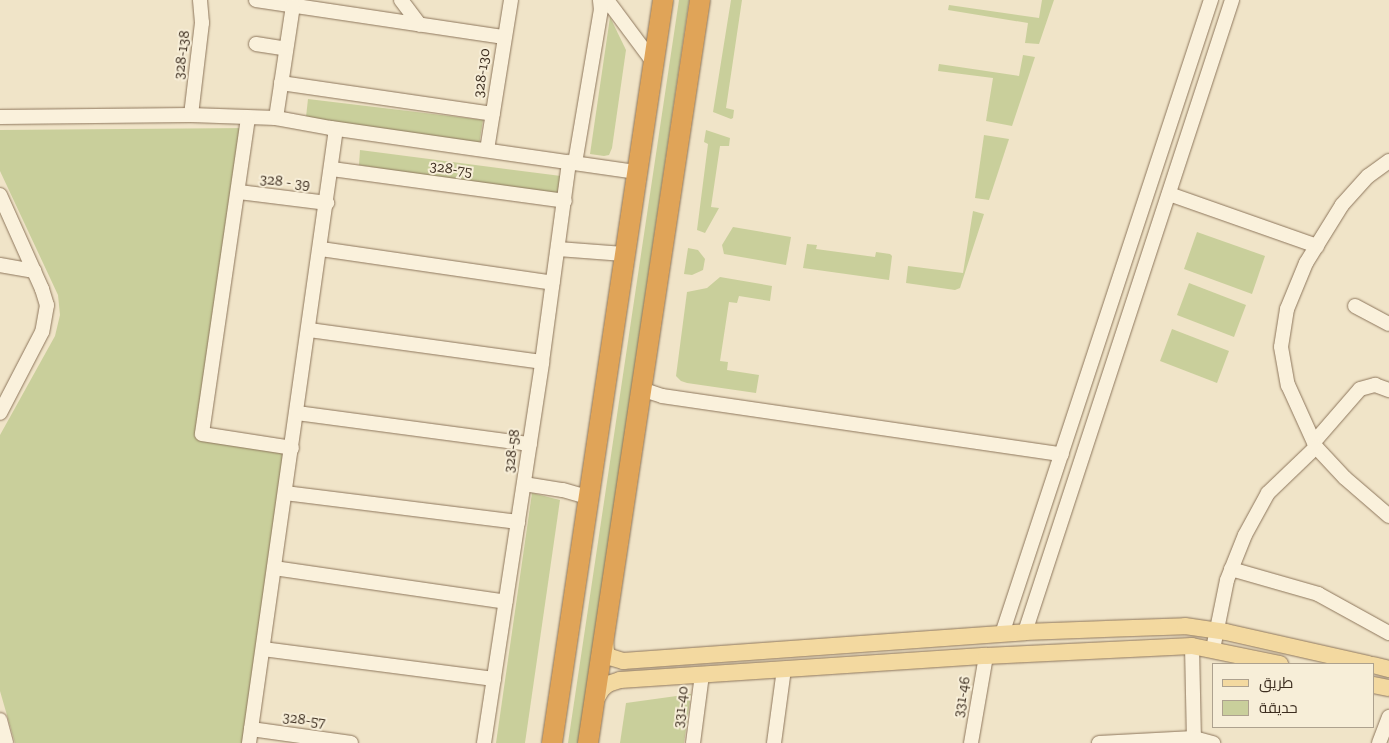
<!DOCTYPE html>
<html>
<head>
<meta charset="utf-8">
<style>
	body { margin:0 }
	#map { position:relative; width:1389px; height:743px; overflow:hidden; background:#f0e4c8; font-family:"Zilla Slab",Cairo,serif }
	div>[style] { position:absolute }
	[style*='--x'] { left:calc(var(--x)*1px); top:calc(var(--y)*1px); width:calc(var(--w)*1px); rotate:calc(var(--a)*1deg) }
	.green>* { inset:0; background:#c9cf9b }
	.roads { filter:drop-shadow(0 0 1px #8d765c) drop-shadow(0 0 1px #8d765c) }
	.minor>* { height:14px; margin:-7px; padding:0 7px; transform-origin:7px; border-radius:7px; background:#faf1dc }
	.major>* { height:16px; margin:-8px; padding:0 8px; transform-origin:8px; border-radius:8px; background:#f3d9a0 }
	.highway>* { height:20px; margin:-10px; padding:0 10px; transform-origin:10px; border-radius:10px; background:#e0a458 }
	span { translate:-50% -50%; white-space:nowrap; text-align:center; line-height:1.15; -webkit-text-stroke:4px #f7eed8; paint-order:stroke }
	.street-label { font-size:15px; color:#3d2e20 }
	.legend { position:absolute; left:1212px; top:663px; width:162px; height:65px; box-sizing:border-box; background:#f7eed8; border:1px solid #ada18e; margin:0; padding:6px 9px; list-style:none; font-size:15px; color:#3d2e20 }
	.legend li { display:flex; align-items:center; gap:10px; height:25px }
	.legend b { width:25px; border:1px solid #ada18e }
</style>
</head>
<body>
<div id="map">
	<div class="green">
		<i style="clip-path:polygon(679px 0,689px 0,589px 675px,579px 743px,568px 743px)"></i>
		<i style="clip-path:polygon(731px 0,742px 0,726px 108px,734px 110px,733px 118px,731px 119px,713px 112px)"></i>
		<i style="clip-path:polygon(1042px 0,1054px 0,1039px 44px,1025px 43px,1028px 23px,948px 10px,949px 5px,1039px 18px)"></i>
		<i style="clip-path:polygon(610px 17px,626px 50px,612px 148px,609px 155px,604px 156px,590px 154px)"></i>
		<i style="clip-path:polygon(1023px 55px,1035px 57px,1012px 126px,986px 121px,993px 78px,938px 71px,939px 64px,1019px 76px)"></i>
		<i style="clip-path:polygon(308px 99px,483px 120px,479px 145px,306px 117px)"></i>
		<i style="clip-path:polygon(249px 128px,204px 438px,288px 453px,245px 743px,15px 743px,0 691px,0 435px,55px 336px,60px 315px,58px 295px,0 171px,0 130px)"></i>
		<i style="clip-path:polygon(706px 130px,730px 138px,729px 146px,720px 146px,711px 207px,719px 208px,705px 233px,697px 230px,708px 144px,704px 142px)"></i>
		<i style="clip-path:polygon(984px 135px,1009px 139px,989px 200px,975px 198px)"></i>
		<i style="clip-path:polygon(360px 150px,561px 176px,557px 197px,359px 165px)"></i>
		<i style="clip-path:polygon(973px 211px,984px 214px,960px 288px,955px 290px,906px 283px,908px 266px,963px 273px)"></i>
		<i style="clip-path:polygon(733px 227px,791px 237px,786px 265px,724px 254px,722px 245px)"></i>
		<i style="clip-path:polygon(1197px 232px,1265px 256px,1252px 294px,1184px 269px)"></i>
		<i style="clip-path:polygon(807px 244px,817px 245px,816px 249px,875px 257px,876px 252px,890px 254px,892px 256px,889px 280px,803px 268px)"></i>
		<i style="clip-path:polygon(688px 248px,698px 250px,705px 259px,703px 270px,692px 275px,684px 274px)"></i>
		<i style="clip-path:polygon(720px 277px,772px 286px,770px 301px,739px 296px,737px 303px,729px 302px,720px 361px,728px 362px,727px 370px,759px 375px,756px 393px,687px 383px,681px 381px,676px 376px,687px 292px,707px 288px)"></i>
		<i style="clip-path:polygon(1189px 283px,1246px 305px,1234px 337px,1177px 315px)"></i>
		<i style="clip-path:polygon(1172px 329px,1229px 351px,1217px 383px,1160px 361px)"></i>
		<i style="clip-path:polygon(532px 493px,560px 500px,525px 743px,496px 743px)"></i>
		<i style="clip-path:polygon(691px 694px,684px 743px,620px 743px,626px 703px)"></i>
	</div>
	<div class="roads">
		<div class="minor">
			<i style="--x:256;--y:0;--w:251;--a:8.5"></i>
			<i style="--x:401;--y:0;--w:31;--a:53"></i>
			<i style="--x:607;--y:0;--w:77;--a:53.4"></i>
			<i style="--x:256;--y:44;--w:30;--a:9"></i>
			<i style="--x:281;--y:83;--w:214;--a:8.3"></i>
			<i style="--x:191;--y:115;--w:93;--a:-83.2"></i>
			<i style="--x:202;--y:23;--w:23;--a:-95"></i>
			<i style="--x:0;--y:117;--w:191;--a:-0.6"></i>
			<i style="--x:191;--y:115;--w:85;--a:2"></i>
			<i style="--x:276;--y:118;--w:56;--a:10.3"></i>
			<i style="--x:331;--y:128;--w:309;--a:8.2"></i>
			<i style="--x:248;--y:118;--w:319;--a:98.3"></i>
			<i style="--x:202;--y:434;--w:91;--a:8.8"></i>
			<i style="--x:276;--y:118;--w:113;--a:-81.4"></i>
			<i style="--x:487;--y:150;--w:152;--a:-80.9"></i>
			<i style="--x:1389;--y:161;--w:26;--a:144"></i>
			<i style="--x:1368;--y:176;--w:39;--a:132"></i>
			<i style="--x:1342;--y:205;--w:68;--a:121.8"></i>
			<i style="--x:1306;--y:263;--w:50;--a:112.4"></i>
			<i style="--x:1287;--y:309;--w:38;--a:99"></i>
			<i style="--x:1281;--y:347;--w:39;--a:80"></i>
			<i style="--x:1288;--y:385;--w:68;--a:65.7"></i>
			<i style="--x:1316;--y:447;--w:42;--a:46.9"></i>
			<i style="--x:1345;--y:478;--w:58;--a:40.8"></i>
			<i style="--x:575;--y:163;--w:155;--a:-80.4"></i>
			<i style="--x:601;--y:10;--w:10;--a:-96"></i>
			<i style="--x:332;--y:169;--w:235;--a:7.8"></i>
			<i style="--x:239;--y:192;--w:89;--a:7.1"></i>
			<i style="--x:1169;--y:194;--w:157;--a:19.4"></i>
			<i style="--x:0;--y:195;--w:103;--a:65.9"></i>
			<i style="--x:42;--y:289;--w:17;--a:73"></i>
			<i style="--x:47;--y:305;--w:27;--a:100"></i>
			<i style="--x:42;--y:332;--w:91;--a:117.4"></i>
			<i style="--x:321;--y:249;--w:234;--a:8.3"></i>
			<i style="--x:558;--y:249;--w:66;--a:4.3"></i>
			<i style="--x:0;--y:265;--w:35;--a:10"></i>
			<i style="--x:1355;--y:306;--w:38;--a:28"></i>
			<i style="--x:309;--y:330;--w:235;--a:7.8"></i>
			<i style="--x:641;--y:389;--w:22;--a:18"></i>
			<i style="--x:662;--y:396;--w:404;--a:8.3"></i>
			<i style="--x:297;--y:413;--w:235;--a:7.6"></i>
			<i style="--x:1314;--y:442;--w:70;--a:-49"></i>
			<i style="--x:1360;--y:389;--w:16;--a:-15"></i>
			<i style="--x:1375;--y:385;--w:15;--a:20"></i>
			<i style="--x:524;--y:484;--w:39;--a:9"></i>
			<i style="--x:563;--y:490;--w:26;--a:16"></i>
			<i style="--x:285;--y:493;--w:235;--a:7.1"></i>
			<i style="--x:274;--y:568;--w:234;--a:8.3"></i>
			<i style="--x:1231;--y:569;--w:91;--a:16"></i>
			<i style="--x:1318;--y:594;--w:81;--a:28.8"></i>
			<i style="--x:1025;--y:632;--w:665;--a:-71.86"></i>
			<i style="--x:1002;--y:634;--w:668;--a:-71.76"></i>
			<i style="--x:1192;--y:646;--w:92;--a:88.8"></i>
			<i style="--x:263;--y:649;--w:233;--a:7.4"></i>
			<i style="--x:1213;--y:649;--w:70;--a:-78.5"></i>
			<i style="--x:1227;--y:580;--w:48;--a:-68.2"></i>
			<i style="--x:1245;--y:535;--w:48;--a:-61.3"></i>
			<i style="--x:1268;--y:493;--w:66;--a:-43.8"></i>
			<i style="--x:0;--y:720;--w:24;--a:75"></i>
			<i style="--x:251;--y:729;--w:101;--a:8"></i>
			<i style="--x:249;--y:743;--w:620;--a:-81.94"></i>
			<i style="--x:484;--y:743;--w:385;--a:-81.3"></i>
			<i style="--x:542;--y:362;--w:202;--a:-82.3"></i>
			<i style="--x:693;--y:743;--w:69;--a:-82.5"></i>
			<i style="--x:774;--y:743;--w:75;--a:-82.3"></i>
			<i style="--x:971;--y:743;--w:88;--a:-80.2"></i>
			<i style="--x:1099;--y:743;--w:95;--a:-3"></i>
			<i style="--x:1194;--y:738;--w:20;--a:15"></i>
			<i style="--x:1379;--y:743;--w:28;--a:-69"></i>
		</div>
		<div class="major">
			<i style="--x:605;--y:638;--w:15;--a:86"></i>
			<i style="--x:606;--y:653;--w:6;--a:45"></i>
			<i style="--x:610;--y:657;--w:14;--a:17"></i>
			<i style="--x:623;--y:661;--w:403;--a:-4.1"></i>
			<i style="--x:1025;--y:632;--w:160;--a:-2.1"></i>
			<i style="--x:1185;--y:626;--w:41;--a:8.3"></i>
			<i style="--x:1226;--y:632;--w:146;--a:12.7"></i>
			<i style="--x:1373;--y:665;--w:16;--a:14"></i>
			<i style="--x:1373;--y:685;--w:16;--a:11"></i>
			<i style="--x:595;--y:701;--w:14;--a:-60"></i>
			<i style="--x:602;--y:689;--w:8;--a:-40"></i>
			<i style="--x:608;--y:684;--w:13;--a:-18"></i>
			<i style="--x:620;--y:680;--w:367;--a:-3.8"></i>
			<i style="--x:986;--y:656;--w:206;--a:-2.8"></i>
			<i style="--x:1192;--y:646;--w:90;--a:11.6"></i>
		</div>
		<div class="highway">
			<i style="--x:552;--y:743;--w:751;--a:-81.5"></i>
			<i style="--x:588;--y:743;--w:751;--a:-81.43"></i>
		</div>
	</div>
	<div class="street-label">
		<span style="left:182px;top:55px;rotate:-83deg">328-138</span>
		<span style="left:482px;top:73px;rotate:-82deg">328-130</span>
		<span style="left:451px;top:169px;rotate:8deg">328-75</span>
		<span style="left:285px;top:182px;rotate:7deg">328 - 39</span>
		<span style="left:512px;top:451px;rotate:-82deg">328-58</span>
		<span style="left:962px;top:697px;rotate:-80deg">331-46</span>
		<span style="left:681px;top:707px;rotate:-83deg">331-40</span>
		<span style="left:304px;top:720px;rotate:8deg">328-57</span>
	</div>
	<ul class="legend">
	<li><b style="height:6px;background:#f3d9a0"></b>طريق</li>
	<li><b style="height:14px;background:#c9cf9b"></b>حديقة</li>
	</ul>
</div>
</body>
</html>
